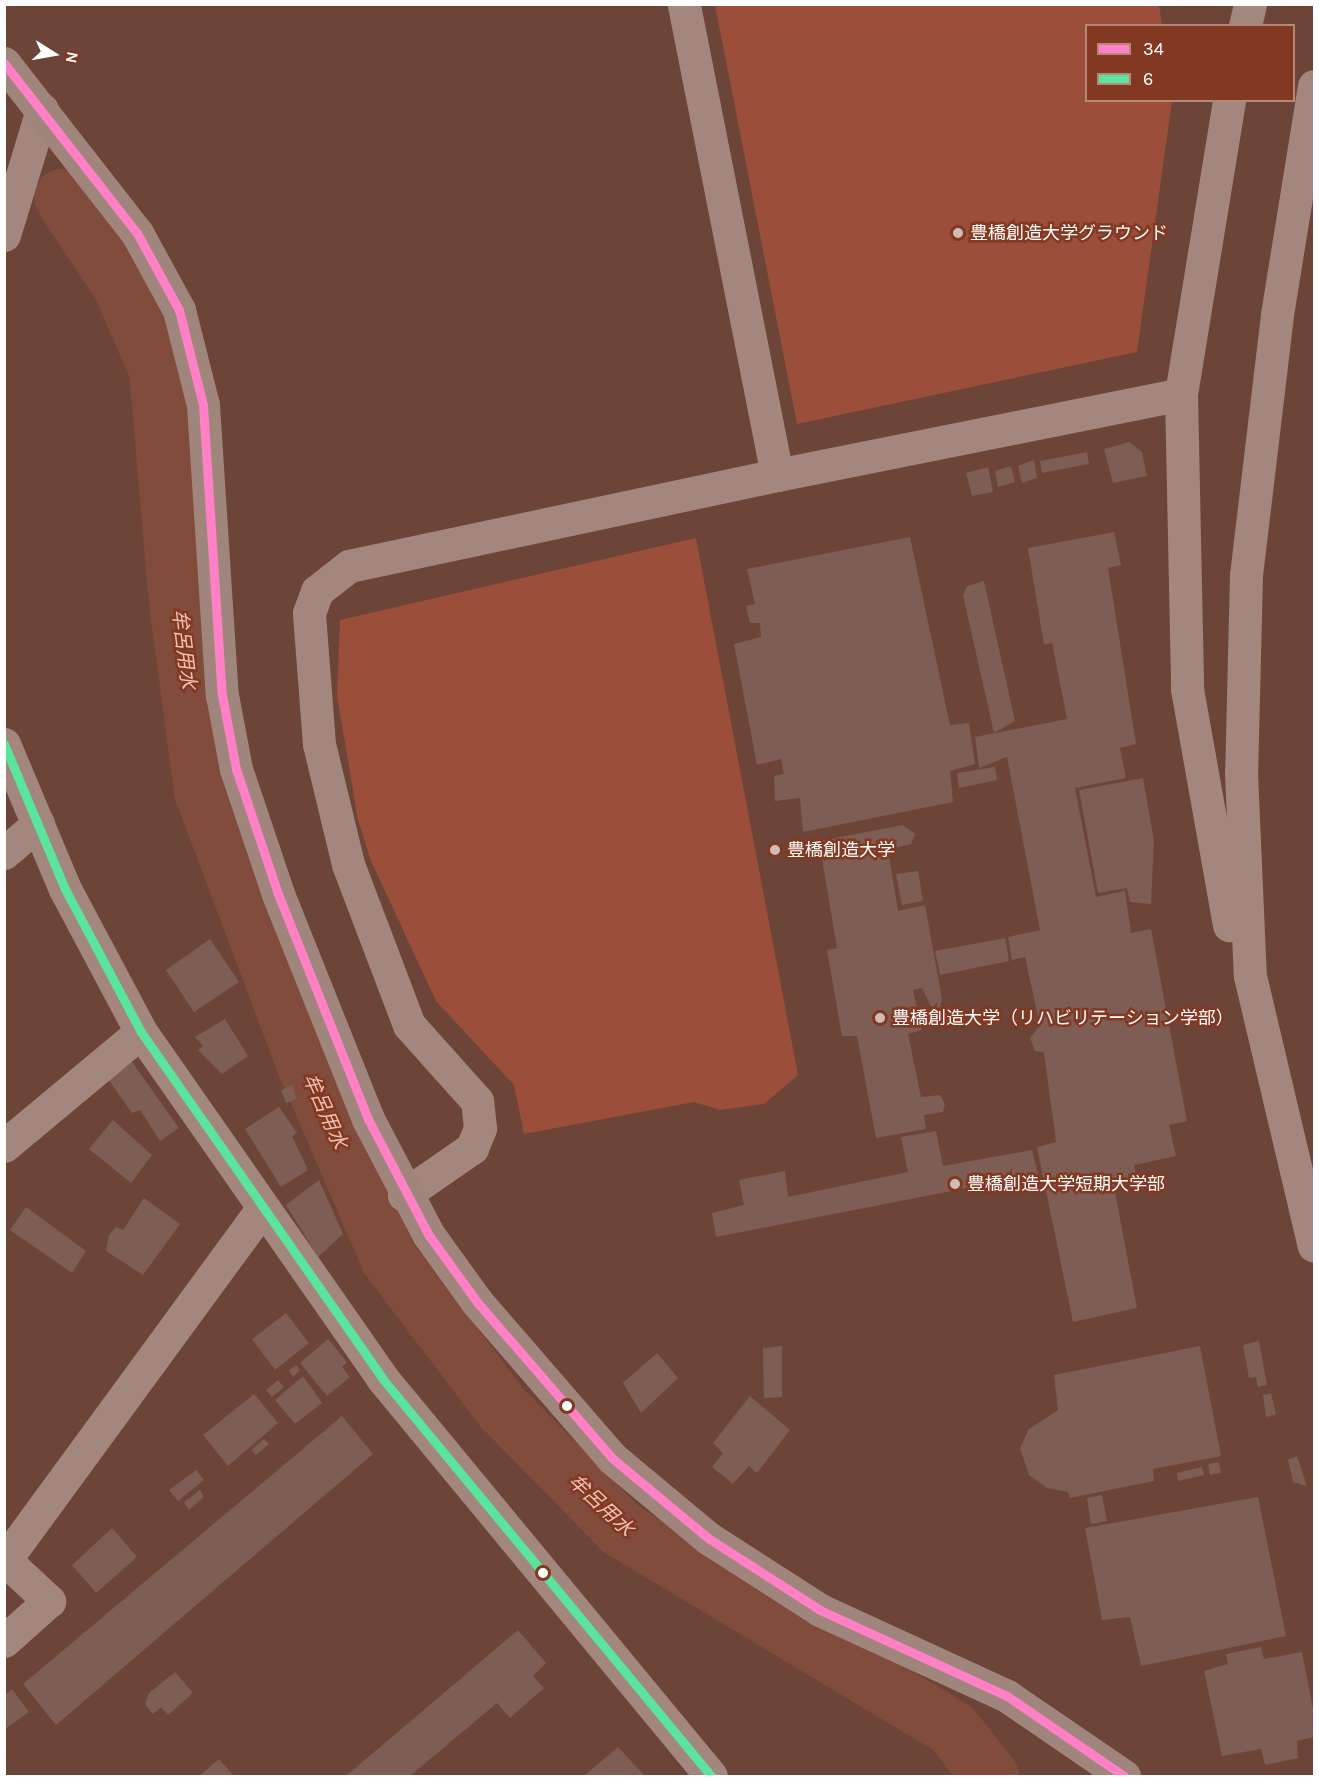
<!DOCTYPE html>
<html>
<head>
<meta charset="utf-8">
<style>
	body { margin:0 }
	#map { position:relative; width:1319px; height:1781px; overflow:hidden; background:#6d4438; font-family:Karla,"Noto Sans JP",sans-serif }
	div>[style] { position:absolute }
	[style*='--x'] { left:calc(var(--x)*1px); top:calc(var(--y)*1px); width:calc(var(--w)*1px); rotate:calc(var(--a)*1deg) }
	.green>* { inset:0; background:#9b4e39 }
	.river>* { height:57px; margin:-28.5px; padding:0 28.5px; transform-origin:28.5px; border-radius:28.5px; background:#824c3d }
	.building>* { inset:0; background:#7e5d54 }
	.minor>* { height:33px; margin:-16.5px; padding:0 16.5px; transform-origin:16.5px; border-radius:16.5px; background:#a3867e }
	.major>* { height:33px; margin:-16.5px; padding:0 16.5px; transform-origin:16.5px; border-radius:16.5px; background:#a0857d }
	.bus-1>* { height:9px; margin:-4.5px; padding:0 4.5px; transform-origin:4.5px; border-radius:4.5px; background:#ff80c5 }
	.bus-2>* { height:9px; margin:-4.5px; padding:0 4.5px; transform-origin:4.5px; border-radius:4.5px; background:#5ae49d }
	.dots>* { width:16px; height:16px; translate:-50% -50%; box-sizing:border-box; border:3px solid #833822; border-radius:50% }
	span { translate:-50% -50%; white-space:nowrap; text-align:center; line-height:1.15; -webkit-text-stroke:5px #833822; paint-order:stroke }
	.poi-label { font-size:18px; color:#fff }
	.left { translate:0 -50%; text-align:left }
	.water-label { font-size:20px; color:#f0c1b5; font-style:italic }
	.frame { position:absolute; inset:0; border:6px solid #fff; pointer-events:none }
	.legend { position:absolute; left:1085px; top:24px; width:210px; height:78px; box-sizing:border-box; background:#833822; border:2px solid #b5887a; margin:0; padding:8px 10px; list-style:none; font-size:18px; color:#fff }
	.legend li { display:flex; align-items:center; gap:12px; height:30px }
	.legend b { width:30px; border:2px solid #b5887a }
	.north { position:absolute; left:24px; top:24px; width:60px; height:60px; -webkit-text-stroke:4px #833822; paint-order:stroke; rotate:101deg; font-size:16px; font-weight:700; line-height:24px; text-align:center; color:#fff }
	.north::after { content:''; display:block; margin:auto; width:21px; height:27px; background:#fff; clip-path:polygon(50% 0,100% 100%,50% 72%,0 100%) }
</style>
</head>
<body>
<div id="map">
	<div class="green">
		<i style="clip-path:polygon(715px 5px,1159px 5px,1162px 25px,1086px 26px,1086px 100px,1172px 101px,1137px 352px,797px 424px)"></i>
		<i style="clip-path:polygon(696px 538px,798px 1075px,764px 1104px,720px 1110px,694px 1102px,524px 1134px,514px 1085px,436px 1001px,371px 861px,358px 820px,337px 696px,340px 620px)"></i>
	</div>
	<div class="river">
		<i style="--x:62;--y:197;--w:105;--a:56.3"></i>
		<i style="--x:120;--y:284;--w:94;--a:66.7"></i>
		<i style="--x:157;--y:370;--w:234;--a:85.1"></i>
		<i style="--x:177;--y:603;--w:190;--a:82.4"></i>
		<i style="--x:202;--y:791;--w:293;--a:69.4"></i>
		<i style="--x:305;--y:1065;--w:211;--a:66.6"></i>
		<i style="--x:389;--y:1259;--w:188;--a:52.8"></i>
		<i style="--x:503;--y:1409;--w:168;--a:45.5"></i>
		<i style="--x:621;--y:1529;--w:386;--a:31"></i>
		<i style="--x:952;--y:1728;--w:61;--a:51.6"></i>
	</div>
	<div class="building">
		<i style="clip-path:polygon(1129px 442px,1142px 452px,1147px 476px,1113px 483px,1104px 449px)"></i>
		<i style="clip-path:polygon(1087px 452px,1089px 464px,1042px 473px,1040px 461px)"></i>
		<i style="clip-path:polygon(1034px 460px,1037px 478px,1022px 483px,1018px 466px)"></i>
		<i style="clip-path:polygon(1011px 466px,1015px 482px,998px 487px,995px 471px)"></i>
		<i style="clip-path:polygon(988px 467px,993px 492px,972px 496px,966px 473px)"></i>
		<i style="clip-path:polygon(1114px 532px,1121px 565px,1108px 568px,1136px 744px,1120px 748px,1126px 778px,1075px 788px,1096px 897px,1125px 891px,1131px 933px,1151px 929px,1187px 1121px,1169px 1125px,1176px 1156px,1134px 1165px,1137px 1182px,1114px 1187px,1137px 1308px,1073px 1322px,1037px 1147px,1056px 1142px,1044px 1052px,1035px 1051px,1030px 1038px,1040px 1025px,1025px 957px,1012px 960px,1008px 937px,1040px 930px,1007px 757px,979px 768px,975px 737px,1067px 719px,1052px 643px,1044px 645px,1028px 548px)"></i>
		<i style="clip-path:polygon(910px 537px,950px 725px,969px 723px,975px 764px,950px 771px,953px 802px,803px 832px,800px 798px,775px 801px,774px 776px,784px 774px,781px 759px,757px 765px,734px 644px,761px 637px,760px 623px,750px 623px,746px 606px,755px 604px,747px 569px)"></i>
		<i style="clip-path:polygon(984px 581px,1015px 721px,994px 733px,963px 595px,967px 586px)"></i>
		<i style="clip-path:polygon(995px 767px,997px 780px,959px 788px,957px 773px)"></i>
		<i style="clip-path:polygon(1143px 778px,1154px 841px,1151px 904px,1130px 902px,1127px 888px,1098px 893px,1079px 790px)"></i>
		<i style="clip-path:polygon(903px 825px,915px 834px,911px 844px,888px 850px,898px 911px,925px 905px,942px 999px,940px 1007px,932px 1009px,922px 988px,913px 990px,922px 1030px,908px 1034px,921px 1097px,940px 1095px,945px 1104px,943px 1112px,924px 1115px,926px 1129px,876px 1138px,857px 1036px,842px 1036px,827px 950px,837px 948px,819px 841px)"></i>
		<i style="clip-path:polygon(918px 871px,923px 901px,902px 905px,896px 874px)"></i>
		<i style="clip-path:polygon(1005px 938px,1009px 961px,940px 975px,935px 951px)"></i>
		<i style="clip-path:polygon(210px 939px,239px 982px,194px 1012px,166px 970px)"></i>
		<i style="clip-path:polygon(225px 1019px,248px 1056px,222px 1074px,198px 1050px,203px 1046px,195px 1037px)"></i>
		<i style="clip-path:polygon(132px 1062px,179px 1128px,160px 1141px,140px 1110px,132px 1113px,108px 1079px)"></i>
		<i style="clip-path:polygon(292px 1085px,297px 1099px,286px 1103px,281px 1090px)"></i>
		<i style="clip-path:polygon(279px 1107px,297px 1133px,292px 1136px,308px 1170px,281px 1187px,245px 1129px)"></i>
		<i style="clip-path:polygon(113px 1120px,152px 1155px,131px 1183px,89px 1149px)"></i>
		<i style="clip-path:polygon(936px 1131px,943px 1166px,1032px 1150px,1038px 1174px,716px 1237px,712px 1213px,744px 1205px,739px 1180px,785px 1171px,788px 1197px,908px 1172px,901px 1137px)"></i>
		<i style="clip-path:polygon(319px 1180px,343px 1234px,318px 1257px,286px 1205px)"></i>
		<i style="clip-path:polygon(144px 1198px,180px 1224px,143px 1275px,106px 1251px,109px 1235px,116px 1227px,123px 1230px)"></i>
		<i style="clip-path:polygon(26px 1207px,86px 1251px,72px 1273px,10px 1230px)"></i>
		<i style="clip-path:polygon(286px 1313px,309px 1343px,275px 1370px,252px 1339px)"></i>
		<i style="clip-path:polygon(328px 1339px,347px 1362px,342px 1367px,350px 1377px,327px 1396px,300px 1363px)"></i>
		<i style="clip-path:polygon(1259px 1341px,1267px 1385px,1258px 1387px,1256px 1377px,1249px 1378px,1243px 1345px)"></i>
		<i style="clip-path:polygon(782px 1346px,782px 1397px,764px 1398px,763px 1348px)"></i>
		<i style="clip-path:polygon(1200px 1346px,1221px 1456px,1153px 1469px,1154px 1481px,1070px 1498px,1068px 1492px,1047px 1488px,1029px 1475px,1020px 1448px,1029px 1429px,1058px 1410px,1054px 1375px)"></i>
		<i style="clip-path:polygon(657px 1353px,678px 1378px,641px 1413px,623px 1383px)"></i>
		<i style="clip-path:polygon(296px 1365px,300px 1370px,293px 1377px,289px 1370px)"></i>
		<i style="clip-path:polygon(303px 1376px,322px 1403px,295px 1424px,275px 1400px)"></i>
		<i style="clip-path:polygon(278px 1380px,284px 1387px,272px 1397px,266px 1390px)"></i>
		<i style="clip-path:polygon(1271px 1393px,1276px 1414px,1266px 1417px,1263px 1395px)"></i>
		<i style="clip-path:polygon(254px 1394px,278px 1423px,228px 1466px,203px 1435px)"></i>
		<i style="clip-path:polygon(750px 1396px,790px 1430px,757px 1473px,749px 1466px,733px 1484px,712px 1467px,723px 1453px,713px 1443px)"></i>
		<i style="clip-path:polygon(342px 1416px,373px 1454px,56px 1725px,23px 1684px)"></i>
		<i style="clip-path:polygon(264px 1439px,269px 1444px,256px 1455px,251px 1450px)"></i>
		<i style="clip-path:polygon(1297px 1456px,1307px 1486px,1293px 1482px,1288px 1460px)"></i>
		<i style="clip-path:polygon(1219px 1462px,1221px 1473px,1210px 1475px,1208px 1464px)"></i>
		<i style="clip-path:polygon(1202px 1467px,1204px 1475px,1178px 1481px,1177px 1473px)"></i>
		<i style="clip-path:polygon(196px 1470px,204px 1480px,178px 1501px,169px 1490px)"></i>
		<i style="clip-path:polygon(200px 1490px,204px 1497px,189px 1510px,184px 1502px)"></i>
		<i style="clip-path:polygon(1102px 1495px,1107px 1521px,1091px 1524px,1087px 1498px)"></i>
		<i style="clip-path:polygon(1258px 1497px,1286px 1636px,1141px 1666px,1130px 1617px,1102px 1620px,1085px 1528px)"></i>
		<i style="clip-path:polygon(112px 1528px,137px 1557px,96px 1593px,72px 1565px)"></i>
		<i style="clip-path:polygon(518px 1630px,546px 1663px,533px 1676px,544px 1688px,510px 1718px,497px 1703px,410px 1776px,346px 1776px)"></i>
		<i style="clip-path:polygon(1261px 1647px,1264px 1659px,1302px 1652px,1314px 1714px,1314px 1737px,1297px 1741px,1298px 1758px,1265px 1765px,1261px 1749px,1222px 1756px,1204px 1671px,1228px 1664px,1226px 1654px)"></i>
		<i style="clip-path:polygon(175px 1672px,193px 1693px,168px 1715px,161px 1707px,153px 1714px,145px 1704px,149px 1693px)"></i>
		<i style="clip-path:polygon(12px 1689px,29px 1712px,4px 1730px,4px 1695px)"></i>
		<i style="clip-path:polygon(618px 1747px,645px 1776px,584px 1776px)"></i>
		<i style="clip-path:polygon(219px 1759px,234px 1776px,199px 1776px)"></i>
	</div>
	<div class="minor">
		<i style="--x:1245;--y:26;--w:23;--a:-77"></i>
		<i style="--x:1314;--y:86;--w:232;--a:99.2"></i>
		<i style="--x:1277;--y:315;--w:262;--a:96.8"></i>
		<i style="--x:1246;--y:575;--w:198;--a:91.4"></i>
		<i style="--x:1241;--y:773;--w:203;--a:87.5"></i>
		<i style="--x:1250;--y:976;--w:277;--a:76.7"></i>
		<i style="--x:4;--y:235;--w:131;--a:-73.1"></i>
		<i style="--x:1181;--y:394;--w:295;--a:88.8"></i>
		<i style="--x:1187;--y:689;--w:240;--a:79.9"></i>
		<i style="--x:777;--y:475;--w:412;--a:-11.3"></i>
		<i style="--x:1181;--y:394;--w:298;--a:-80.7"></i>
		<i style="--x:4;--y:744;--w:157;--a:67.2"></i>
		<i style="--x:65;--y:889;--w:162;--a:62"></i>
		<i style="--x:141;--y:1032;--w:422;--a:55.1"></i>
		<i style="--x:382;--y:1378;--w:516;--a:50.42"></i>
		<i style="--x:4;--y:853;--w:45;--a:-40.5"></i>
		<i style="--x:4;--y:1146;--w:178;--a:-39.8"></i>
		<i style="--x:404;--y:1195;--w:83;--a:-34.7"></i>
		<i style="--x:472;--y:1148;--w:22;--a:-68"></i>
		<i style="--x:480;--y:1128;--w:27;--a:-96"></i>
		<i style="--x:477;--y:1101;--w:102;--a:-131.8"></i>
		<i style="--x:409;--y:1025;--w:172;--a:-110.8"></i>
		<i style="--x:348;--y:864;--w:123;--a:-103.6"></i>
		<i style="--x:319;--y:744;--w:131;--a:-94.4"></i>
		<i style="--x:309;--y:613;--w:23;--a:-70"></i>
		<i style="--x:317;--y:591;--w:41;--a:-38"></i>
		<i style="--x:349;--y:566;--w:438;--a:-12"></i>
		<i style="--x:777;--y:475;--w:480;--a:-101.2"></i>
		<i style="--x:4;--y:1559;--w:62;--a:43"></i>
		<i style="--x:49;--y:1601;--w:60;--a:138.4"></i>
		<i style="--x:5;--y:1560;--w:436;--a:-53.8"></i>
	</div>
	<div class="major">
		<i style="--x:4;--y:63;--w:216;--a:52"></i>
		<i style="--x:137;--y:233;--w:88;--a:61.4"></i>
		<i style="--x:179;--y:310;--w:98;--a:75.8"></i>
		<i style="--x:203;--y:405;--w:291;--a:86.3"></i>
		<i style="--x:222;--y:695;--w:75;--a:79.3"></i>
		<i style="--x:236;--y:769;--w:132;--a:71.4"></i>
		<i style="--x:278;--y:894;--w:242;--a:68.2"></i>
		<i style="--x:368;--y:1119;--w:130;--a:62.4"></i>
		<i style="--x:428;--y:1234;--w:84;--a:54.2"></i>
		<i style="--x:477;--y:1302;--w:206;--a:49.1"></i>
		<i style="--x:612;--y:1458;--w:125;--a:39.8"></i>
		<i style="--x:708;--y:1538;--w:133;--a:32.7"></i>
		<i style="--x:820;--y:1610;--w:206;--a:24.7"></i>
		<i style="--x:1007;--y:1696;--w:142;--a:34.4"></i>
	</div>
	<div class="bus-1">
		<i style="--x:4;--y:63;--w:216;--a:52"></i>
		<i style="--x:137;--y:233;--w:88;--a:61.4"></i>
		<i style="--x:179;--y:310;--w:98;--a:75.8"></i>
		<i style="--x:203;--y:405;--w:291;--a:86.3"></i>
		<i style="--x:222;--y:695;--w:75;--a:79.3"></i>
		<i style="--x:236;--y:769;--w:132;--a:71.4"></i>
		<i style="--x:278;--y:894;--w:242;--a:68.2"></i>
		<i style="--x:368;--y:1119;--w:130;--a:62.4"></i>
		<i style="--x:428;--y:1234;--w:84;--a:54.2"></i>
		<i style="--x:477;--y:1302;--w:206;--a:49.1"></i>
		<i style="--x:612;--y:1458;--w:125;--a:39.8"></i>
		<i style="--x:708;--y:1538;--w:133;--a:32.7"></i>
		<i style="--x:820;--y:1610;--w:206;--a:24.7"></i>
		<i style="--x:1007;--y:1696;--w:142;--a:34.4"></i>
	</div>
	<div class="bus-2">
		<i style="--x:4;--y:744;--w:157;--a:67.2"></i>
		<i style="--x:65;--y:889;--w:162;--a:62"></i>
		<i style="--x:141;--y:1032;--w:422;--a:55.1"></i>
		<i style="--x:382;--y:1378;--w:516;--a:50.42"></i>
	</div>
	<div class="dots">
		<i style="left:958px;top:233px;background:#ccbeb9"></i>
		<i style="left:775px;top:850px;background:#ccbeb9"></i>
		<i style="left:880px;top:1018px;background:#ccbeb9"></i>
		<i style="left:955px;top:1184px;background:#ccbeb9"></i>
		<i style="left:567px;top:1406px;background:#fff"></i>
		<i style="left:543px;top:1573px;background:#fff"></i>
	</div>
	<div class="poi-label">
		<span class="left" style="left:970px;top:233px">豊橋創造大学グラウンド</span>
		<span class="left" style="left:787px;top:850px">豊橋創造大学</span>
		<span class="left" style="left:892px;top:1018px">豊橋創造大学（リハビリテーション学部）</span>
		<span class="left" style="left:967px;top:1184px">豊橋創造大学短期大学部</span>
	</div>
	<div class="water-label">
		<span style="left:184px;top:649px;rotate:83deg">牟呂用水</span>
		<span style="left:325px;top:1111px;rotate:66deg">牟呂用水</span>
		<span style="left:601px;top:1505px;rotate:43deg">牟呂用水</span>
	</div>
	<div class="frame"></div>
	<ul class="legend">
	<li><b style="height:8px;background:#ff80c5"></b>34</li>
	<li><b style="height:8px;background:#5ae49d"></b>6</li>
	</ul>
	<div class="north">N</div>
</div>
</body>
</html>
